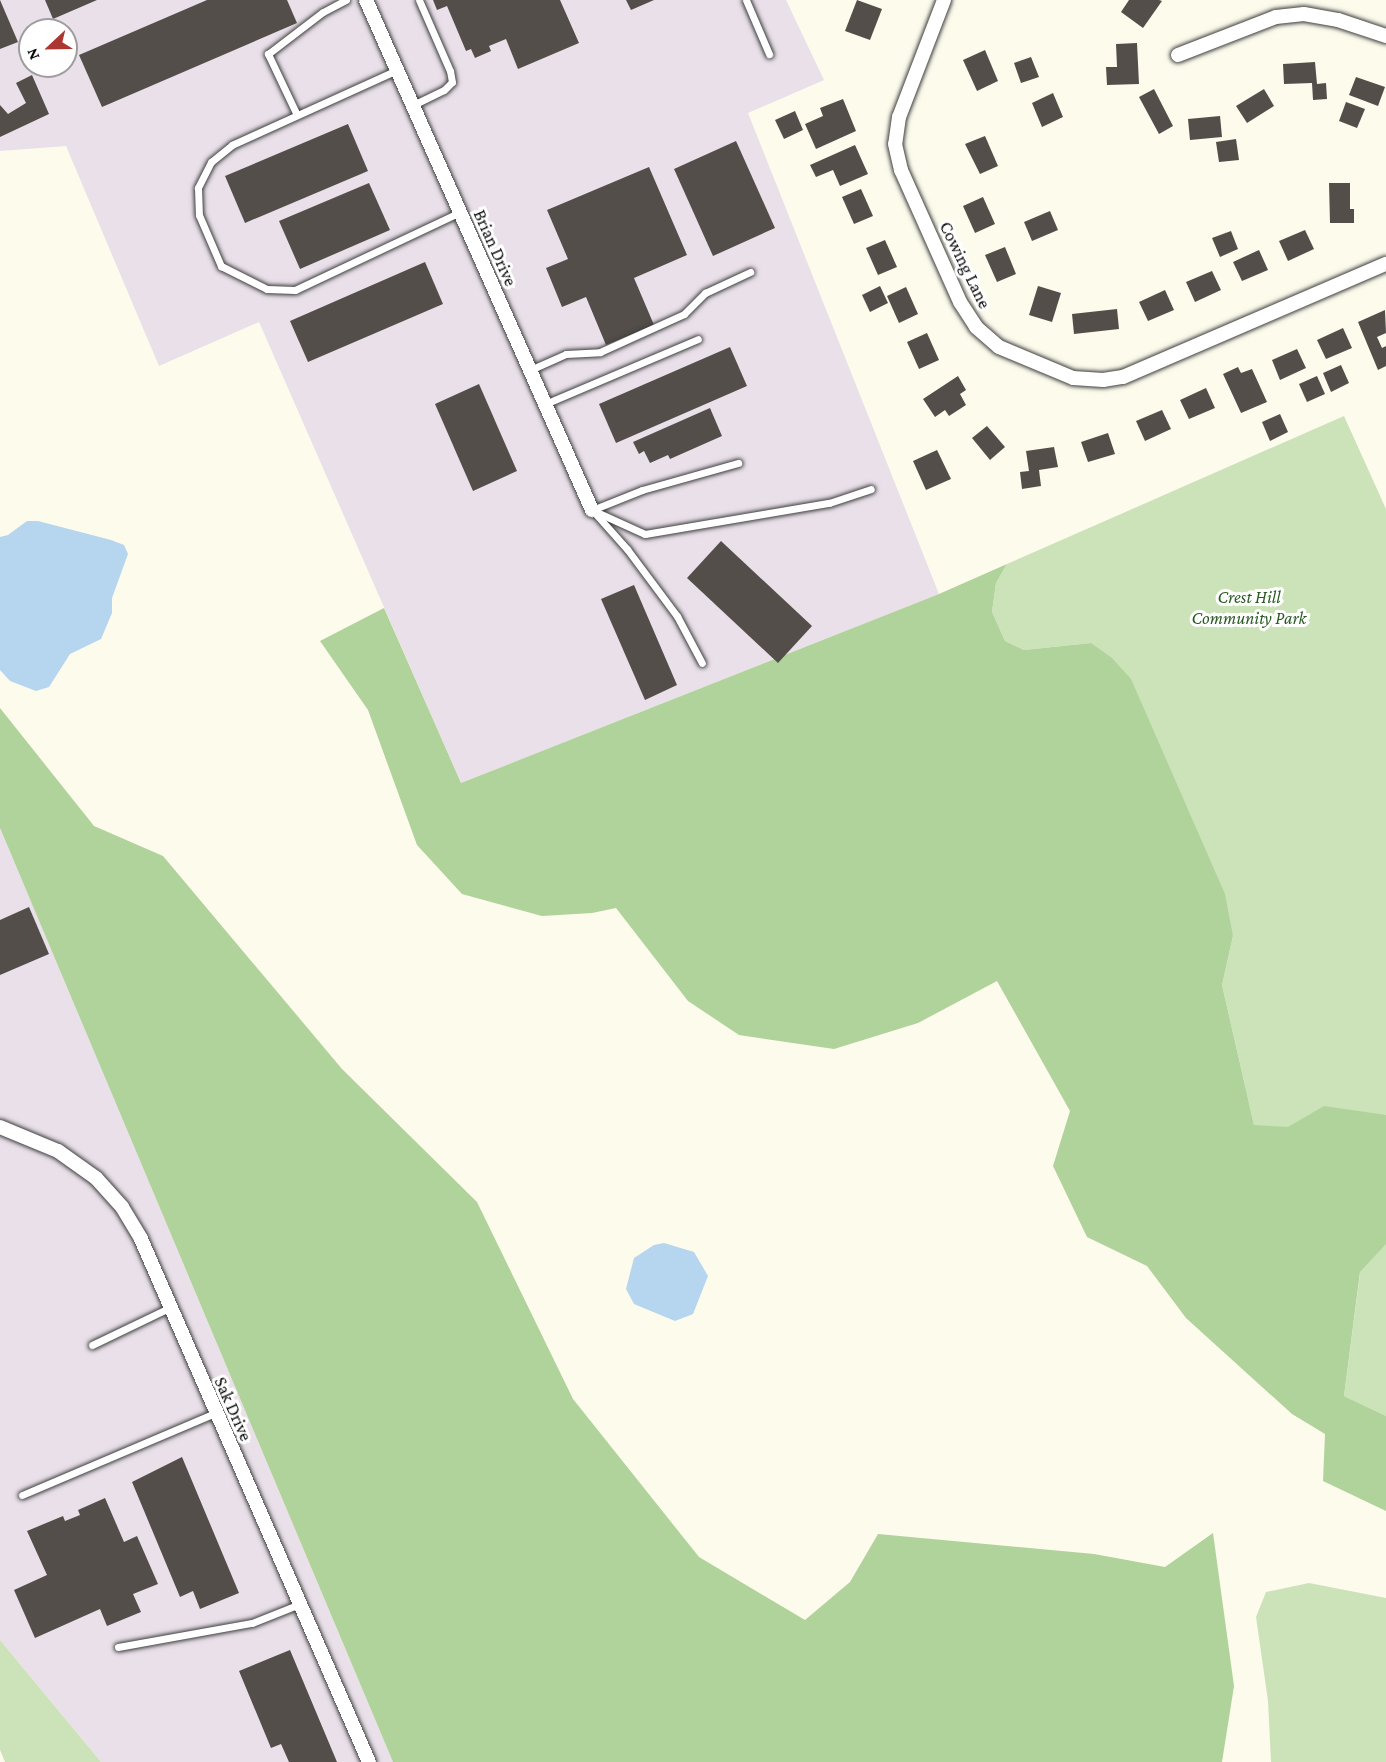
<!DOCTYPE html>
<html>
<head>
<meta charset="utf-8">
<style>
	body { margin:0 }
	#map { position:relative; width:1386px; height:1762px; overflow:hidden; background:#fdfbec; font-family:"Crimson Pro",serif }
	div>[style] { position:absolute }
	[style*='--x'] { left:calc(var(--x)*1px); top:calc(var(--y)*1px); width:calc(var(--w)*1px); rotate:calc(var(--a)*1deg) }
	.industrial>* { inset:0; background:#e9e0e9 }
	.green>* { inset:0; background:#cce3ba }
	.forest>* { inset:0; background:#b0d29b }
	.water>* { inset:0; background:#b6d5ef }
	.building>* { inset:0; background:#534e49 }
	.roads { filter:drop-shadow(0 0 2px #3e3e3e) drop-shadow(0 0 2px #3e3e3e) }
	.lane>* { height:7px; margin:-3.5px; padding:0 3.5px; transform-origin:3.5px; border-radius:3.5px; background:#fff }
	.street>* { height:14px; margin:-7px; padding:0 7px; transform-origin:7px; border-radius:7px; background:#fff }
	span { translate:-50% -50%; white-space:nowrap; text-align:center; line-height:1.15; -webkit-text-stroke:6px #fff; paint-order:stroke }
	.street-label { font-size:18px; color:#0b0b0b }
	.park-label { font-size:18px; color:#2b5b24; font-style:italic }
	.north { position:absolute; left:18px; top:18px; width:60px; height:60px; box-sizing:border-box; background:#fff; border:2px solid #9d9d9d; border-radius:50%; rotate:248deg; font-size:16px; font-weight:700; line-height:24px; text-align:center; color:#0b0b0b }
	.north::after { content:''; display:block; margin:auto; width:21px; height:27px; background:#ab3733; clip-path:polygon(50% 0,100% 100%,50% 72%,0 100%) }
</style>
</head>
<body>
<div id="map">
	<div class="industrial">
		<i style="clip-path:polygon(evenodd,0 0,786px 0,824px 80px,748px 113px,939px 594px,461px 783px,259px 322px,159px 366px,66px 146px,0 151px,0 0,30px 30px,66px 30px,66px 66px,30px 66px,30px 30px)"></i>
		<i style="clip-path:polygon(0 828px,393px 1762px,101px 1762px,0 1640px)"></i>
	</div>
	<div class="green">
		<i style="clip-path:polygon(1344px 416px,1386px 509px,1386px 1416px,1344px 1396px,1363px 1251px,1254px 1125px,1222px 985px,1233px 936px,1091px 643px,1024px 650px,1005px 641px,992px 612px,996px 583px,1007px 564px)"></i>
		<i style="clip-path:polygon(1309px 1583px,1386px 1598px,1386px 1762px,1271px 1762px,1268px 1701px,1256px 1617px,1266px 1592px)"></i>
		<i style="clip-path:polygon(0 1640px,101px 1762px,5px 1762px,0 1750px)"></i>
	</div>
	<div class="forest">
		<i style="clip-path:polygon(1007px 564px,996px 583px,992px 612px,1005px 641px,1024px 650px,1091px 643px,1112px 658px,1131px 679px,1225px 894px,1233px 936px,1222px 985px,1254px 1125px,1288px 1127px,1324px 1106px,1386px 1115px,1386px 1244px,1360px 1272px,1344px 1396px,1386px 1416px,1386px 1511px,1323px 1481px,1325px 1434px,1292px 1414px,1186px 1318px,1147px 1266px,1087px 1237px,1053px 1166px,1070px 1111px,997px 981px,918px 1023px,834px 1049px,739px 1035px,688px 1001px,616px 908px,592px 913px,542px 916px,462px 894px,417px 845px,368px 710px,320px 641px,384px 608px,461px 783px,939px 594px)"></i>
		<i style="clip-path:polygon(0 708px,94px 826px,163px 856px,342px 1069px,477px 1202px,573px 1399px,699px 1557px,805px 1620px,850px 1582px,878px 1534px,1094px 1554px,1165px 1567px,1213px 1533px,1234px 1686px,1222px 1762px,393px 1762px,0 828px)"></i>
	</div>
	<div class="water">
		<i style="clip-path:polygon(27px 521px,38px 521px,111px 540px,124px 545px,128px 554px,112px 598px,112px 613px,101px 639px,70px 654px,49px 687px,36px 691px,10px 681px,0 670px,0 537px,8px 535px)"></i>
		<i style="clip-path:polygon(664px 1243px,694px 1252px,708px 1276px,693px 1314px,675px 1321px,634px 1304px,626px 1289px,634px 1258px,654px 1245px)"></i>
	</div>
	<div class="building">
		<i style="clip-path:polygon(0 0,18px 42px,0 49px)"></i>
		<i style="clip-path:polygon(45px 0,97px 0,53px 19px)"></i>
		<i style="clip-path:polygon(207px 0,287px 0,297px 23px,102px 107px,79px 55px)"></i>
		<i style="clip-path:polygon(433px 0,560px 0,579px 43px,518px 69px,506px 39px,489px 46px,491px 51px,475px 58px,471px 49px,466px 51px,447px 6px,437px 10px)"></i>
		<i style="clip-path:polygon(626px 0,654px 0,631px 10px)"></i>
		<i style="clip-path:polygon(857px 0,882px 9px,870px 40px,845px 31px)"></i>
		<i style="clip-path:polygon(1129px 0,1159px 0,1162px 1px,1143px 28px,1121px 12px)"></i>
		<i style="clip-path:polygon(1137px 43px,1139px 84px,1107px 85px,1106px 67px,1117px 67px,1116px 44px)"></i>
		<i style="clip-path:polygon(985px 50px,998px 81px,977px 91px,963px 60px)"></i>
		<i style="clip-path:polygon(1031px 57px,1039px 77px,1021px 83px,1014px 63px)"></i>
		<i style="clip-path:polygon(1315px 62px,1317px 84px,1326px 83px,1327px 99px,1313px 100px,1312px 83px,1284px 84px,1283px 64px)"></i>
		<i style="clip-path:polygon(32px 75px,49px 114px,0 137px,0 105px,8px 114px,26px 103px,16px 83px)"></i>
		<i style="clip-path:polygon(1356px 77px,1385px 87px,1378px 106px,1349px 95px)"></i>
		<i style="clip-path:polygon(1154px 89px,1173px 126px,1159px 134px,1139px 97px)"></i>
		<i style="clip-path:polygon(1264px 89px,1274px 106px,1247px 123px,1236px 106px)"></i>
		<i style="clip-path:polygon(1053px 93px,1063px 117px,1042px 127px,1032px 103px)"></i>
		<i style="clip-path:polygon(843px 99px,856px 131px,816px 149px,805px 124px,823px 116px,820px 108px)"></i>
		<i style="clip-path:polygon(1346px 102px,1365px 109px,1357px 128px,1339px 121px)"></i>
		<i style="clip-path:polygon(795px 111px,803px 130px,784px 139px,775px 120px)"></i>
		<i style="clip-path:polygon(1220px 116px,1222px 137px,1190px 140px,1188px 119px)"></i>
		<i style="clip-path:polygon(348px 124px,368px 171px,245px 223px,225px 176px)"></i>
		<i style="clip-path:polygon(985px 136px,998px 166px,980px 174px,965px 144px)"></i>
		<i style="clip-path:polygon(1236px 139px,1239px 160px,1219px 162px,1216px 142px)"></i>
		<i style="clip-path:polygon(736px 141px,775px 228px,713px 256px,674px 169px)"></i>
		<i style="clip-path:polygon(855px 145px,868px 174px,840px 186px,833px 170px,816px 177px,810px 165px)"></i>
		<i style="clip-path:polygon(649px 167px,687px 255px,634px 278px,654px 325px,606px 345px,586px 297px,562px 307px,546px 268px,568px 259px,547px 210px)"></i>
		<i style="clip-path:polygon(369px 183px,390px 230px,300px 269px,279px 221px)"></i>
		<i style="clip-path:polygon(1329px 183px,1350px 183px,1350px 209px,1354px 209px,1354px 223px,1330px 223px)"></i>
		<i style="clip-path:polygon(861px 189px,873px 216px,854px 224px,842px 197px)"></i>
		<i style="clip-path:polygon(983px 197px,995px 224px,975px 233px,963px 206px)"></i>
		<i style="clip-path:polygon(1050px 211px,1058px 230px,1032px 241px,1024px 222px)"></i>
		<i style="clip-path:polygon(1305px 230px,1314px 249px,1288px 261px,1279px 241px)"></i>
		<i style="clip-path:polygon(1231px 231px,1238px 249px,1220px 257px,1212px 238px)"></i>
		<i style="clip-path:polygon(885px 240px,897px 267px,878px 275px,866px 248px)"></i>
		<i style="clip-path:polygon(1005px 247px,1016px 274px,997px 282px,985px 255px)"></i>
		<i style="clip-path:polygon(1259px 250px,1268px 270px,1242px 281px,1233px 262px)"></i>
		<i style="clip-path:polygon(425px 262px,443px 304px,308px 362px,290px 321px)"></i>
		<i style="clip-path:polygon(1212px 271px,1221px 290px,1195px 302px,1186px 282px)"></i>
		<i style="clip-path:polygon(880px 286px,888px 303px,870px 312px,862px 295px)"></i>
		<i style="clip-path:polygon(1038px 286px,1061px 293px,1052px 322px,1029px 315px)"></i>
		<i style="clip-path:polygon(906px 287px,918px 314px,899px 323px,887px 296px)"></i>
		<i style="clip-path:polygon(1165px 290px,1174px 310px,1148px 321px,1139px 302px)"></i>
		<i style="clip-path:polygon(1117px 309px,1119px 329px,1074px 334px,1072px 314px)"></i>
		<i style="clip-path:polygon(1385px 310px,1386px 333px,1377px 337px,1382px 348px,1386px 346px,1386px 366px,1378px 370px,1358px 322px)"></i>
		<i style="clip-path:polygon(1343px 328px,1352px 348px,1326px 359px,1317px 340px)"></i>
		<i style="clip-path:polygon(927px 333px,939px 360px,919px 369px,907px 342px)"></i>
		<i style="clip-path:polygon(730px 347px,747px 386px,616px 443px,599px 404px)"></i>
		<i style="clip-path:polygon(1297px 349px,1306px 368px,1280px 380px,1272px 360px)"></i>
		<i style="clip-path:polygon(1341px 365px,1349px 383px,1331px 392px,1323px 373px)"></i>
		<i style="clip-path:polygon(1238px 367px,1241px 373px,1252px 369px,1267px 402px,1241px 413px,1223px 374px)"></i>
		<i style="clip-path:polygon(958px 376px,966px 390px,960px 394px,966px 405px,949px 416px,945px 410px,935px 417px,923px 399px)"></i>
		<i style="clip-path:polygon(1317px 376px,1325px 394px,1307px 402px,1299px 384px)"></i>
		<i style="clip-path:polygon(479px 384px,517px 471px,473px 491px,435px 404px)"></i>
		<i style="clip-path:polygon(1206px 388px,1215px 408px,1189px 419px,1180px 400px)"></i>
		<i style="clip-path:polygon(710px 408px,722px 436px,670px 459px,668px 455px,650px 463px,644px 451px,639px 454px,633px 442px)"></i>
		<i style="clip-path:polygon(1162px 410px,1171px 429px,1145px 441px,1136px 421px)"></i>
		<i style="clip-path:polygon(1280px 414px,1288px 432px,1270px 441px,1262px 422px)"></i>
		<i style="clip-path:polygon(987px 426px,1005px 447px,990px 460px,972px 438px)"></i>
		<i style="clip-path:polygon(1108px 433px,1115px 454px,1088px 462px,1081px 442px)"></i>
		<i style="clip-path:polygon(1054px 447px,1058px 467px,1039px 470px,1041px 486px,1022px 489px,1020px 472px,1029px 471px,1026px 451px)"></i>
		<i style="clip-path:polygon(937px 450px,951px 479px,926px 490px,913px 461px)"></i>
		<i style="clip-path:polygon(721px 541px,812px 626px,778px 663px,687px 578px)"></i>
		<i style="clip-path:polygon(634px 585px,677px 685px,645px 700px,601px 599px)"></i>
		<i style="clip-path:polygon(29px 907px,49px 954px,0 975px,0 920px)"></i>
		<i style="clip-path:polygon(182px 1457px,239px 1593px,200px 1609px,193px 1591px,180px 1597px,132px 1482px)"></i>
		<i style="clip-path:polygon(105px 1498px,124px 1542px,137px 1536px,158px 1584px,133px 1594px,141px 1612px,107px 1626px,100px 1609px,35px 1638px,14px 1590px,47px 1575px,27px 1531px,63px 1516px,65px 1521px,80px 1515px,78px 1510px)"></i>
		<i style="clip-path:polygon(290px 1650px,337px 1762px,289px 1762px,281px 1744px,271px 1748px,239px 1671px)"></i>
	</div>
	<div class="roads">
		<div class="lane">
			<i style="--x:746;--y:0;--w:59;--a:66.9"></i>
			<i style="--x:397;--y:70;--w:181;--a:155.6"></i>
			<i style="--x:232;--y:145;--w:27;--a:141"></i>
			<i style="--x:211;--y:162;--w:29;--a:117"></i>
			<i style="--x:198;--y:188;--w:27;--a:88"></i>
			<i style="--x:199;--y:215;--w:56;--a:66.7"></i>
			<i style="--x:221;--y:266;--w:51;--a:26.6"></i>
			<i style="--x:267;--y:289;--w:28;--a:2"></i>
			<i style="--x:295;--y:290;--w:183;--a:-25.3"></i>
			<i style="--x:413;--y:105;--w:34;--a:-26"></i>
			<i style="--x:444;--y:90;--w:11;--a:-45"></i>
			<i style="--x:452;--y:82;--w:11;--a:-100"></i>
			<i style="--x:450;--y:71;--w:77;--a:-113.6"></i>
			<i style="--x:297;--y:115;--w:68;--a:-115.4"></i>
			<i style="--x:268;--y:54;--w:69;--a:-37.4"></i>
			<i style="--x:323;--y:12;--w:26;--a:-28"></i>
			<i style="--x:530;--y:370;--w:39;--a:-24"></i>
			<i style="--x:566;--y:354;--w:34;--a:-3"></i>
			<i style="--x:600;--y:352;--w:92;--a:-24.3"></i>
			<i style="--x:684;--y:314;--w:30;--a:-45"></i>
			<i style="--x:705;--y:293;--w:50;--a:-25"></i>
			<i style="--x:545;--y:404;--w:166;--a:-23"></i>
			<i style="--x:592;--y:510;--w:58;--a:24.4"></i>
			<i style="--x:645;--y:534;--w:187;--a:-9.6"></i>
			<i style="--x:829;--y:503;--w:44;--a:-18.4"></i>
			<i style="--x:592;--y:510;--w:54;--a:-21.8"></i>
			<i style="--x:642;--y:490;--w:100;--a:-15.7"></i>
			<i style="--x:594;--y:512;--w:50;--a:48.3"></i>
			<i style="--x:627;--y:549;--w:84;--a:53.3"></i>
			<i style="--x:677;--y:616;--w:53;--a:62"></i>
			<i style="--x:92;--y:1345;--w:85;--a:-25.7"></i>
			<i style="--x:22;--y:1495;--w:210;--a:-23"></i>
			<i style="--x:118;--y:1647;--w:136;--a:-10.2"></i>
			<i style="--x:252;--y:1623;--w:52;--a:-21.6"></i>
		</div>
		<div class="street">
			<i style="--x:366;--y:0;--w:558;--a:66.1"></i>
			<i style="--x:944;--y:0;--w:125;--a:111"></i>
			<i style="--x:899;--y:117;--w:27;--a:98"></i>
			<i style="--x:895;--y:144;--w:27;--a:77"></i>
			<i style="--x:901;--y:170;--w:145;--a:65.9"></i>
			<i style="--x:960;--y:302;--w:30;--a:57"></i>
			<i style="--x:976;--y:327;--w:30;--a:41"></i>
			<i style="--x:999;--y:347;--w:80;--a:22.7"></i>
			<i style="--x:1073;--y:378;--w:30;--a:4"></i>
			<i style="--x:1103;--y:380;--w:20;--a:-9"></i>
			<i style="--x:1123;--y:377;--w:286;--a:-23.3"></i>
			<i style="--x:1178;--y:55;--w:105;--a:-21.2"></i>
			<i style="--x:1276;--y:17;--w:28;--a:-6"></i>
			<i style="--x:1304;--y:14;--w:35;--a:10"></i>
			<i style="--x:1338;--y:20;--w:51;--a:18.4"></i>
			<i style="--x:0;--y:1127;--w:63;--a:22.5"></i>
			<i style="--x:58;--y:1151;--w:47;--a:35.4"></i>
			<i style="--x:96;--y:1178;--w:39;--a:48"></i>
			<i style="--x:122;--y:1207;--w:37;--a:59"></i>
			<i style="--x:141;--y:1239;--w:571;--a:66.45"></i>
		</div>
	</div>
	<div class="street-label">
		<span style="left:495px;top:248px;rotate:66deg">Brian Drive</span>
		<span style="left:965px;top:265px;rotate:64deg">Cowing Lane</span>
		<span style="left:233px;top:1409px;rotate:66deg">Sak Drive</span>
	</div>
	<div class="park-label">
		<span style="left:1249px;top:608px">Crest Hill<br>Community Park</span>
	</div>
	<div class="north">N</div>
</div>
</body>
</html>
